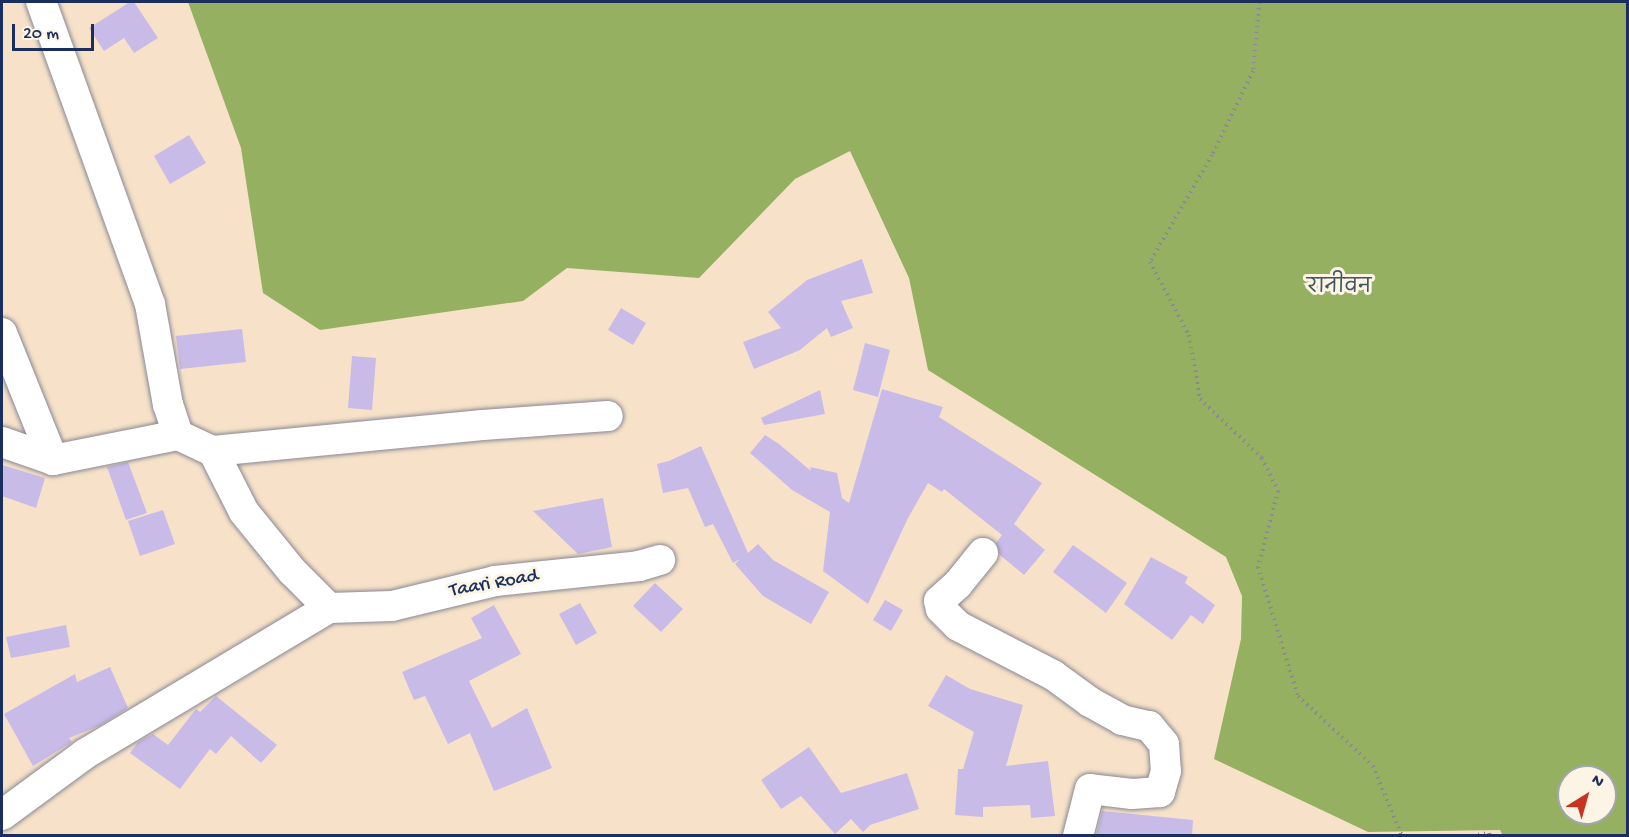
<!DOCTYPE html>
<html>
<head>
<meta charset="utf-8">
<style>
	body { margin:0 }
	#map { position:relative; width:1629px; height:837px; overflow:hidden; background:#f7e2c9; font-family:"Gochi Hand","Playpen Sans Deva",sans-serif }
	div>[style] { position:absolute }
	[style*='--x'] { left:calc(var(--x)*1px); top:calc(var(--y)*1px); width:calc(var(--w)*1px); rotate:calc(var(--a)*1deg) }
	.forest>* { inset:0; background:#96b062 }
	.building>* { inset:0; background:#c8bbe8 }
	.path>* { height:4px; margin-top:-2px; transform-origin:0; background:repeating-linear-gradient(90deg,#898894 0 1.5px,transparent 0 6px) }
	.roads { filter:drop-shadow(0 0 2px #898894) drop-shadow(0 0 2px #898894) }
	.minor>* { height:30px; margin:-15px; padding:0 15px; transform-origin:15px; border-radius:15px; background:#fff }
	span { translate:-50% -50%; white-space:nowrap; text-align:center; line-height:1.15; -webkit-text-stroke:6px #fcf5e5; paint-order:stroke }
	.park-label { font-size:20px; color:#445662 }
	.street-label { font-size:20px; color:#1b2f5e }
	.frame { position:absolute; inset:0; border:3px solid #1b2f5e; pointer-events:none }
	.north { position:absolute; left:1557px; top:765px; width:60px; height:60px; box-sizing:border-box; background:#fcf5e5; border:2px solid #a2a6af; border-radius:50%; rotate:37deg; font-size:16px; font-weight:700; line-height:24px; text-align:center; color:#1b2f5e }
	.north::after { content:''; display:block; margin:auto; width:21px; height:27px; background:#c8321e; clip-path:polygon(50% 0,100% 100%,50% 72%,0 100%) }
	.scale { position:absolute; left:12px; top:24px; width:82px; height:27px; box-sizing:border-box; border:3px solid #1b2f5e; border-top:0; padding-left:8px; font-size:18px; line-height:21px; white-space:nowrap; color:#1b2f5e; -webkit-text-stroke:4px #fcf5e5; paint-order:stroke }
</style>
</head>
<body>
<div id="map">
	<div class="forest">
		<i style="clip-path:polygon(evenodd,188px 2px,1627px 2px,1627px 835px,1503px 836px,1500px 830px,1368px 832px,1214px 759px,1241px 639px,1242px 596px,1226px 557px,928px 370px,909px 278px,850px 151px,795px 179px,699px 278px,567px 268px,523px 301px,320px 330px,263px 293px,241px 148px,188px 2px,1569px 777px,1605px 777px,1605px 813px,1569px 813px,1569px 777px)"></i>
	</div>
	<div class="building">
		<i style="clip-path:polygon(130px 2px,134px 2px,158px 38px,134px 53px,124px 38px,104px 51px,89px 28px)"></i>
		<i style="clip-path:polygon(189px 135px,206px 163px,170px 184px,154px 156px)"></i>
		<i style="clip-path:polygon(862px 259px,873px 293px,841px 301px,853px 328px,831px 337px,827px 328px,800px 350px,754px 369px,743px 342px,781px 328px,768px 312px,807px 280px)"></i>
		<i style="clip-path:polygon(621px 308px,646px 323px,633px 345px,608px 330px)"></i>
		<i style="clip-path:polygon(242px 329px,246px 362px,180px 369px,176px 336px)"></i>
		<i style="clip-path:polygon(865px 343px,890px 350px,878px 397px,853px 390px)"></i>
		<i style="clip-path:polygon(352px 356px,376px 358px,372px 410px,348px 408px)"></i>
		<i style="clip-path:polygon(882px 389px,943px 407px,939px 417px,1042px 483px,1014px 524px,1045px 550px,1024px 575px,1000px 555px,996px 543px,1002px 535px,944px 489px,942px 492px,928px 483px,908px 518px,868px 604px,823px 571px,830px 512px,792px 490px,750px 453px,765px 435px,779px 444px,811px 471px,810px 467px,837px 473px,842px 498px,849px 503px)"></i>
		<i style="clip-path:polygon(820px 390px,825px 414px,764px 425px,761px 418px)"></i>
		<i style="clip-path:polygon(701px 446px,748px 553px,758px 544px,773px 560px,829px 592px,811px 624px,763px 596px,735px 564px,740px 559px,733px 563px,713px 524px,705px 527px,688px 488px,663px 493px,657px 464px,669px 461px)"></i>
		<i style="clip-path:polygon(128px 462px,147px 513px,126px 520px,107px 467px)"></i>
		<i style="clip-path:polygon(2px 465px,45px 478px,36px 508px,2px 496px)"></i>
		<i style="clip-path:polygon(603px 498px,612px 547px,578px 554px,533px 511px)"></i>
		<i style="clip-path:polygon(163px 510px,175px 544px,140px 556px,128px 521px)"></i>
		<i style="clip-path:polygon(1073px 545px,1127px 583px,1106px 613px,1053px 572px)"></i>
		<i style="clip-path:polygon(1151px 557px,1188px 577px,1185px 583px,1215px 605px,1203px 624px,1191px 615px,1172px 640px,1124px 604px)"></i>
		<i style="clip-path:polygon(655px 583px,683px 609px,661px 632px,633px 606px)"></i>
		<i style="clip-path:polygon(885px 600px,903px 610px,891px 631px,873px 620px)"></i>
		<i style="clip-path:polygon(580px 603px,597px 633px,576px 645px,559px 614px)"></i>
		<i style="clip-path:polygon(494px 605px,521px 654px,469px 681px,492px 728px,527px 708px,552px 768px,494px 791px,470px 733px,448px 744px,425px 696px,414px 700px,402px 672px,482px 638px,471px 618px)"></i>
		<i style="clip-path:polygon(66px 625px,70px 647px,11px 658px,6px 637px)"></i>
		<i style="clip-path:polygon(110px 667px,128px 708px,99px 726px,69px 738px,72px 742px,33px 766px,4px 714px,75px 674px,77px 682px)"></i>
		<i style="clip-path:polygon(946px 675px,970px 689px,1023px 705px,1006px 766px,1048px 761px,1055px 816px,1031px 818px,1030px 805px,983px 807px,983px 817px,955px 815px,958px 769px,963px 769px,974px 732px,928px 706px)"></i>
		<i style="clip-path:polygon(216px 696px,277px 745px,261px 763px,231px 736px,216px 754px,210px 749px,180px 789px,130px 753px,138px 742px,153px 734px,168px 745px,196px 709px,200px 712px)"></i>
		<i style="clip-path:polygon(809px 747px,841px 793px,907px 773px,919px 809px,870px 825px,863px 832px,851px 819px,835px 834px,801px 796px,781px 809px,761px 780px)"></i>
		<i style="clip-path:polygon(1102px 811px,1193px 820px,1192px 836px,1096px 836px)"></i>
	</div>
	<div class="path">
		<i style="--x:1259;--y:2;--w:69;--a:95"></i>
		<i style="--x:1253;--y:71;--w:93;--a:116"></i>
		<i style="--x:1212;--y:155;--w:124;--a:120.1"></i>
		<i style="--x:1150;--y:262;--w:83;--a:61.9"></i>
		<i style="--x:1189;--y:335;--w:65;--a:80.2"></i>
		<i style="--x:1200;--y:399;--w:86;--a:43.6"></i>
		<i style="--x:1262;--y:458;--w:37;--a:64"></i>
		<i style="--x:1278;--y:491;--w:79;--a:104.7"></i>
		<i style="--x:1258;--y:567;--w:135;--a:72.8"></i>
		<i style="--x:1298;--y:696;--w:103;--a:43"></i>
		<i style="--x:1373;--y:766;--w:76;--a:67.5"></i>
		<i style="--x:1472;--y:836;--w:17;--a:-10"></i>
		<i style="--x:1489;--y:833;--w:3;--a:72"></i>
	</div>
	<div class="roads">
		<div class="minor">
			<i style="--x:2;--y:333;--w:137;--a:68.1"></i>
			<i style="--x:178;--y:435;--w:38;--a:25"></i>
			<i style="--x:213;--y:451;--w:271;--a:-5.5"></i>
			<i style="--x:483;--y:425;--w:125;--a:-4.1"></i>
			<i style="--x:2;--y:442;--w:54;--a:19.4"></i>
			<i style="--x:53;--y:460;--w:127;--a:-11.3"></i>
			<i style="--x:178;--y:435;--w:32;--a:-108"></i>
			<i style="--x:168;--y:405;--w:103;--a:-100.1"></i>
			<i style="--x:150;--y:304;--w:321;--a:-109.8"></i>
			<i style="--x:213;--y:451;--w:68;--a:63.1"></i>
			<i style="--x:244;--y:512;--w:76;--a:50.9"></i>
			<i style="--x:292;--y:571;--w:52;--a:45"></i>
			<i style="--x:983;--y:553;--w:40;--a:129"></i>
			<i style="--x:958;--y:584;--w:25;--a:138"></i>
			<i style="--x:939;--y:601;--w:8;--a:76"></i>
			<i style="--x:941;--y:609;--w:24;--a:45"></i>
			<i style="--x:958;--y:626;--w:107;--a:27.3"></i>
			<i style="--x:1053;--y:675;--w:46;--a:36.1"></i>
			<i style="--x:1090;--y:702;--w:37;--a:29"></i>
			<i style="--x:1122;--y:720;--w:28;--a:13"></i>
			<i style="--x:1149;--y:726;--w:23;--a:50"></i>
			<i style="--x:1164;--y:744;--w:27;--a:86"></i>
			<i style="--x:1166;--y:771;--w:22;--a:106"></i>
			<i style="--x:1160;--y:792;--w:28;--a:176"></i>
			<i style="--x:1132;--y:794;--w:42;--a:-173.2"></i>
			<i style="--x:1090;--y:789;--w:49;--a:104.3"></i>
			<i style="--x:329;--y:608;--w:63;--a:-1.8"></i>
			<i style="--x:392;--y:606;--w:106;--a:-13.6"></i>
			<i style="--x:495;--y:581;--w:145;--a:-5.9"></i>
			<i style="--x:639;--y:566;--w:22;--a:-16"></i>
			<i style="--x:2;--y:815;--w:103;--a:-36.3"></i>
			<i style="--x:85;--y:754;--w:284;--a:-30.9"></i>
		</div>
	</div>
	<div class="park-label">
		<span style="left:1339px;top:288px">रानीवन</span>
	</div>
	<div class="street-label">
		<span style="left:494px;top:584px;rotate:-10deg">Taari Road</span>
	</div>
	<div class="frame"></div>
	<div class="north">N</div>
	<div class="scale">20 m</div>
</div>
</body>
</html>
